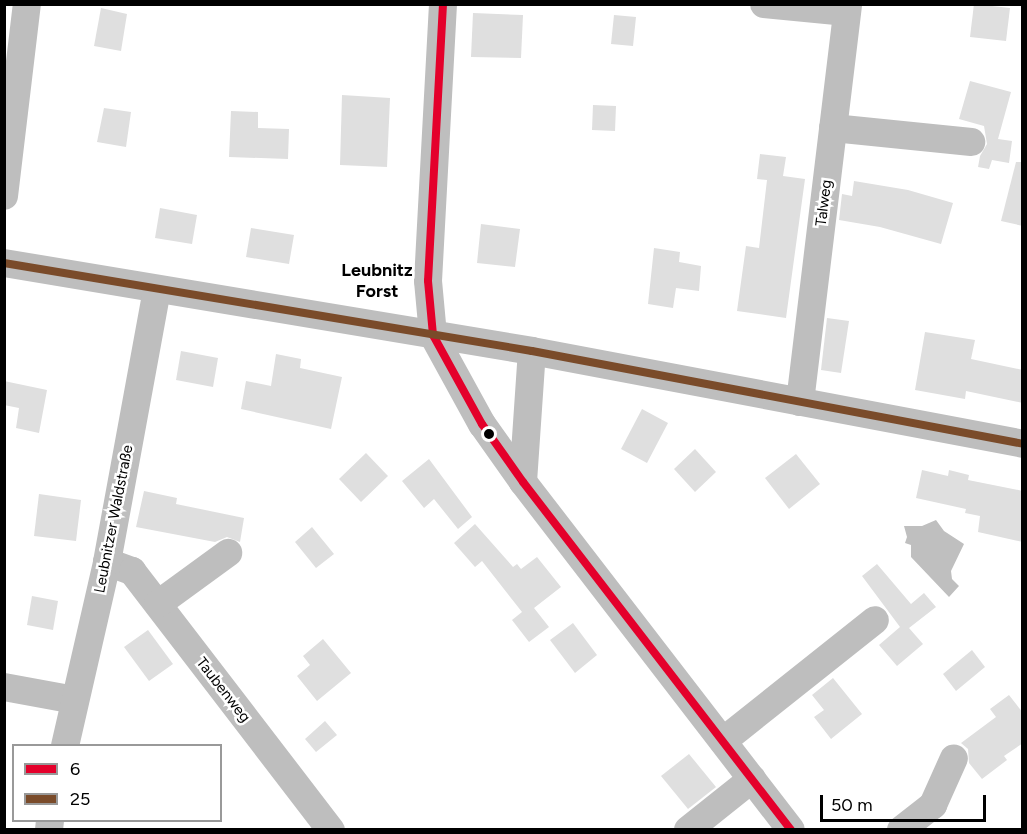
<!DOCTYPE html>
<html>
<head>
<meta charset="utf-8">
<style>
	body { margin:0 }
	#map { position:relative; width:1027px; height:834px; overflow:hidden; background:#fff; font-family:Figtree,sans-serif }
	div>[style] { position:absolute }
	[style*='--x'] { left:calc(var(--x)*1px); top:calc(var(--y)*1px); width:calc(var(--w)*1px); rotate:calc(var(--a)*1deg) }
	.water>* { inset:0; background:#bfbfbf }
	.building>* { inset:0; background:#dfdfdf }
	.minor>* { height:28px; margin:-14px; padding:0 14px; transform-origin:14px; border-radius:14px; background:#bebebe }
	.bus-1>* { height:8px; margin:-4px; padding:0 4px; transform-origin:4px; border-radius:4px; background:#e4002b }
	.bus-2>* { height:8px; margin:-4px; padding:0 4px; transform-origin:4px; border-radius:4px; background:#7a4b2a }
	.dots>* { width:16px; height:16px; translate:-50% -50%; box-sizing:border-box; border:3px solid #fff; border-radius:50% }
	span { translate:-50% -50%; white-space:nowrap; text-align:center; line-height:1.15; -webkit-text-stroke:5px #fff; paint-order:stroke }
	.street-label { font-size:15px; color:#000 }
	.quarter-label { font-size:18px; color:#000; font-weight:700 }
	.frame { position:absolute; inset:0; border:6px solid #000; pointer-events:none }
	.legend { position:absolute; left:12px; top:744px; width:210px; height:78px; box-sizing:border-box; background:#fff; border:2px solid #999; margin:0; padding:8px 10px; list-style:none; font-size:18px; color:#000 }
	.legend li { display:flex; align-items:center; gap:12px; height:30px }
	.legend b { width:30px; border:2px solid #999 }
	.scale { position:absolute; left:820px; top:795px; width:166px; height:27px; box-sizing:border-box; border:3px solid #000; border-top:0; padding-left:8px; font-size:18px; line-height:21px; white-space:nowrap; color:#000; -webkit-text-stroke:4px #fff; paint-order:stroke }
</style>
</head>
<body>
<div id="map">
	<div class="water">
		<i style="clip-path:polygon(936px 520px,944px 531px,964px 544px,951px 571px,952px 579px,959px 586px,949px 597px,911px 557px,911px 545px,905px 543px,907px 537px,904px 526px,922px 526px)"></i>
	</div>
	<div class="building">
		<i style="clip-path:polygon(974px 4px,1010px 8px,1006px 41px,970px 37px)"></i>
		<i style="clip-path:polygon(101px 8px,127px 14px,121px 51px,94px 46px)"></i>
		<i style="clip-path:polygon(473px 13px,523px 15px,521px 58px,471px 57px)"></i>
		<i style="clip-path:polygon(614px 15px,636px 17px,633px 46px,611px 44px)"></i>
		<i style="clip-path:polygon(970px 81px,1011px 92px,998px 139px,1012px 141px,1009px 163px,992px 160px,989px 169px,978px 167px,980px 156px,987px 144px,984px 126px,959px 119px)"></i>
		<i style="clip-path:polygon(342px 95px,390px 98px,387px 167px,340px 165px)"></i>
		<i style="clip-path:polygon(593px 105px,616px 106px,615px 131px,592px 130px)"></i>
		<i style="clip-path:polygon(104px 108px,131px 112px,126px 147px,97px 142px)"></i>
		<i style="clip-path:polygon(231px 111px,258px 112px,258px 128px,289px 129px,288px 159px,229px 157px)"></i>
		<i style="clip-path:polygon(760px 154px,786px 157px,783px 176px,805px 179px,786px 318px,737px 311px,746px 246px,759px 248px,767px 180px,757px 179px)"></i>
		<i style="clip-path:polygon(1016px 162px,1023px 162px,1023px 226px,1001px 221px)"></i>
		<i style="clip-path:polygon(854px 181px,908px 190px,953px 203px,941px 244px,880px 227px,839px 220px,842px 194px,852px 196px)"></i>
		<i style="clip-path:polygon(160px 208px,197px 215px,192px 244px,155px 238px)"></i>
		<i style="clip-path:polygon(481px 224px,520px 229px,515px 267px,477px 263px)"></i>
		<i style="clip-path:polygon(251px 228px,294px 235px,289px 264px,246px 257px)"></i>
		<i style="clip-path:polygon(654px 248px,680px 252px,679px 262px,701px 266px,699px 291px,676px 288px,673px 308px,648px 304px)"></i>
		<i style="clip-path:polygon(827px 318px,849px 321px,841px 373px,821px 370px)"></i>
		<i style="clip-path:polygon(925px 332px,975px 340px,971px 359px,1023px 370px,1023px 403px,966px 391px,965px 399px,915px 390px)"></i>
		<i style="clip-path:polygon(181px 351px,218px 358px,213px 387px,176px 380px)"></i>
		<i style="clip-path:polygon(276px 354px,301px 359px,300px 368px,342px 377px,331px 429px,241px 409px,246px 381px,271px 386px)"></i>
		<i style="clip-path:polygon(4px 381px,47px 390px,39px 433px,16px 428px,19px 408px,4px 405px)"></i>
		<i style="clip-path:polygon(642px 409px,668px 423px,647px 463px,621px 449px)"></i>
		<i style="clip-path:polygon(695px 449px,716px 472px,695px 492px,674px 469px)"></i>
		<i style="clip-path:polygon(366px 453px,388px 476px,361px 502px,339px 479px)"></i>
		<i style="clip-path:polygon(796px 454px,820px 484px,789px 509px,765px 478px)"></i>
		<i style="clip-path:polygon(429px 459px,472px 517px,458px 529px,434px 499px,424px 508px,402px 481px)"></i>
		<i style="clip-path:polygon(922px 470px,948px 476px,949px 470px,969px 475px,968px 480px,1023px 491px,1023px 542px,978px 532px,980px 516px,965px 513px,966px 509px,916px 498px)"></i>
		<i style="clip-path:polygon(144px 491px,177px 498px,176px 504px,244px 518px,240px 542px,227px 537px,215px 542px,136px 527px)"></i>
		<i style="clip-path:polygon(39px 494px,81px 500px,76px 541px,34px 536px)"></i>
		<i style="clip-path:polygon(475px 524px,513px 567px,517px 564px,521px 569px,537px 557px,561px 587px,534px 608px,549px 627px,529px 642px,512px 620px,522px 612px,482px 561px,475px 567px,454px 543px)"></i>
		<i style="clip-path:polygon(312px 527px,334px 554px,316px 568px,295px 542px)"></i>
		<i style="clip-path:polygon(877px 564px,911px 604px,924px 593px,936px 607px,909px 628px,923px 644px,897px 666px,879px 645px,900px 627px,862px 576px)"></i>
		<i style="clip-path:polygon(32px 596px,58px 601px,53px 630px,27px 625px)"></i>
		<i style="clip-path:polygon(573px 623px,597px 655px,575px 673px,550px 640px)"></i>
		<i style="clip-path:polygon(148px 630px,173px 664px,149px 681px,124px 647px)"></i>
		<i style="clip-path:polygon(323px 639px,351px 673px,317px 701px,297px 676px,310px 665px,303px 656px)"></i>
		<i style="clip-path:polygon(972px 650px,985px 667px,956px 691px,943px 674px)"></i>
		<i style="clip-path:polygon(833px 678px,862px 714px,831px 739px,814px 717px,824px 710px,812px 695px)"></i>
		<i style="clip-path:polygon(1009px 695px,1023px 713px,1023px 743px,1004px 756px,1007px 760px,982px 779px,969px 763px,968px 749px,961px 743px,996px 717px,990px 709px)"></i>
		<i style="clip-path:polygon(325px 721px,337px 735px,316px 752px,305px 739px)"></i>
		<i style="clip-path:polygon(689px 754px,716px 787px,688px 809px,661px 776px)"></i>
	</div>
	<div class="minor">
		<i style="--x:443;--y:4;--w:277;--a:93.1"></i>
		<i style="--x:428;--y:281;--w:54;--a:84.7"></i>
		<i style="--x:433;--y:335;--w:102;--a:61.2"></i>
		<i style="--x:482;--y:424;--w:71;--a:54.7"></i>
		<i style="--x:523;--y:482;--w:439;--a:52.4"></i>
		<i style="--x:764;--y:4;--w:83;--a:5.5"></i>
		<i style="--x:833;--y:128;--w:139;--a:5.8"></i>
		<i style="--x:4;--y:196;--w:193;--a:-83.2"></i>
		<i style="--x:4;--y:263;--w:535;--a:9.46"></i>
		<i style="--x:532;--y:351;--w:499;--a:10.7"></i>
		<i style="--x:800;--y:402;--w:401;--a:-83.1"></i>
		<i style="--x:523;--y:482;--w:131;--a:-86.1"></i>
		<i style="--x:107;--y:562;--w:27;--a:20"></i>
		<i style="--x:132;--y:571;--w:327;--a:52.5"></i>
		<i style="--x:158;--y:604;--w:87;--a:-36.1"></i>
		<i style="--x:4;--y:687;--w:72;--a:10.4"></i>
		<i style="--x:723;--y:741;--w:194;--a:-38.5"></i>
		<i style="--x:65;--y:746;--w:189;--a:-77.1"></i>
		<i style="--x:107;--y:562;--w:277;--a:-79.6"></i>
		<i style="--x:49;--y:830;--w:10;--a:-84"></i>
		<i style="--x:688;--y:830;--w:82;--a:-38.6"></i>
		<i style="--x:901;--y:830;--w:41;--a:-38"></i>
		<i style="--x:933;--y:805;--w:51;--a:-65.9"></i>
	</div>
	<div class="bus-1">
		<i style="--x:443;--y:4;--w:277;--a:93.1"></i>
		<i style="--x:428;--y:281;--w:54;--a:84.7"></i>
		<i style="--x:433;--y:335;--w:102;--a:61.2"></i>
		<i style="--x:482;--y:424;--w:71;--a:54.7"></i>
		<i style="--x:523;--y:482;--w:439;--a:52.4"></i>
	</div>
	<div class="bus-2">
		<i style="--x:4;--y:263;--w:535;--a:9.46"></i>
		<i style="--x:532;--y:351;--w:499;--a:10.7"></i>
	</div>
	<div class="dots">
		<i style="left:489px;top:434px;background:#000"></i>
	</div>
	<div class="street-label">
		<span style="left:824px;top:203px;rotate:-83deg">Talweg</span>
		<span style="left:114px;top:519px;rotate:-79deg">Leubnitzer Waldstraße</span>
		<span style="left:223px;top:690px;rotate:52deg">Taubenweg</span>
	</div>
	<div class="quarter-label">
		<span style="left:377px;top:281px">Leubnitz<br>Forst</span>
	</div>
	<div class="frame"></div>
	<ul class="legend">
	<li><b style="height:8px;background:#e4002b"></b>6</li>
	<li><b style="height:8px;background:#7a4b2a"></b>25</li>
	</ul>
	<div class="scale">50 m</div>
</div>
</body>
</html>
